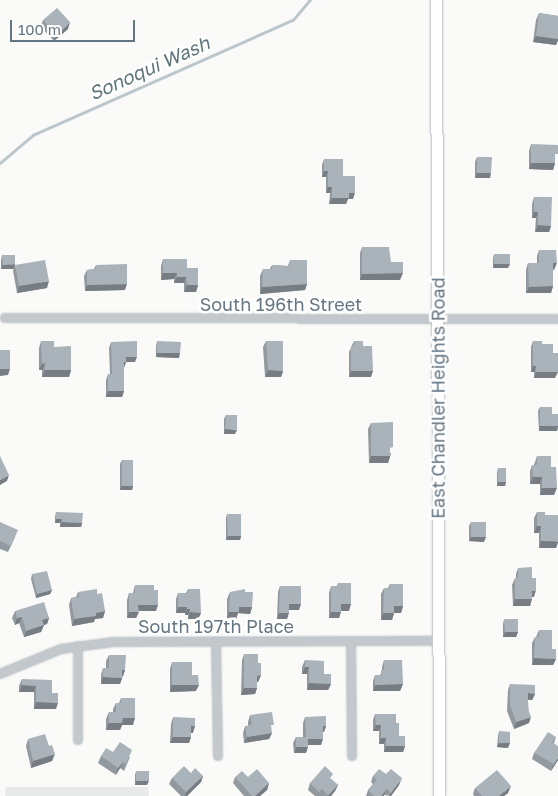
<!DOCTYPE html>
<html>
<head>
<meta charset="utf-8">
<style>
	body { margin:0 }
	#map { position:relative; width:558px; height:796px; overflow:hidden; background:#fafaf8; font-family:"Golos Text",sans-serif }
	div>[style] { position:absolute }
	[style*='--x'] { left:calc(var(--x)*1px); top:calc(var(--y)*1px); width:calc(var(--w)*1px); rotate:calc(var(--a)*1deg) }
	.built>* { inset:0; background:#e8e9e9 }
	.stream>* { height:2.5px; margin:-1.25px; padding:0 1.25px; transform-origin:1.25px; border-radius:1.25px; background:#bbc7cb }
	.roads { filter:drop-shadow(0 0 1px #b3babf) drop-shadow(0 0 1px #b3babf) }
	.street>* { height:8px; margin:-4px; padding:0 4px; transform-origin:4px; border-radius:4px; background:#c3c8cc }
	.secondary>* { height:11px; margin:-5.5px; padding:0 5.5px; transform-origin:5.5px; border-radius:5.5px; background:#fff }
	.wall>* { inset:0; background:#929a9f }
	.shaded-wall>* { inset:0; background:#777d82 }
	.building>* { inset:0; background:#aab3b9 }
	span { translate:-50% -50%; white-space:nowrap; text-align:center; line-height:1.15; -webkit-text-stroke:5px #fff; paint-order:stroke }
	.street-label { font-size:18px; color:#657683 }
	.water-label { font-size:19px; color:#60757c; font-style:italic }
	.scale { position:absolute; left:10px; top:20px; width:125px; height:22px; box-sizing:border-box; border:2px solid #657683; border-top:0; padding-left:6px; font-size:15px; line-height:18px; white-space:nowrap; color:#657683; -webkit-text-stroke:4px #fff; paint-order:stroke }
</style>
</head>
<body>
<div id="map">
	<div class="built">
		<i style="clip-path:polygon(6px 787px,148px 787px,149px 796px,5px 796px)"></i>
	</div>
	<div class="stream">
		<i style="--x:0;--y:163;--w:43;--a:-40.3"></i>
		<i style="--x:33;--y:135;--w:284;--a:-23.9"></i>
		<i style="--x:293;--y:20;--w:26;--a:-50"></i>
	</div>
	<div class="roads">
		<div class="street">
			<i style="--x:5;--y:318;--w:553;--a:0.1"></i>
			<i style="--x:216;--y:641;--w:115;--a:89"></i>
			<i style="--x:351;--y:641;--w:115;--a:89.5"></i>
			<i style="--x:78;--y:646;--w:94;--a:90"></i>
			<i style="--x:0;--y:674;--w:66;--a:-22.3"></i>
			<i style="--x:61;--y:649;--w:53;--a:-7.5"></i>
			<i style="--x:114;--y:642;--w:324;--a:-0.2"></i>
		</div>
		<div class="secondary">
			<i style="--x:436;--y:0;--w:796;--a:89.78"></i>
		</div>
	</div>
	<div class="wall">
		<i style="clip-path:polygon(539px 13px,558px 16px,558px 40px,556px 45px,533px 42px,536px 20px)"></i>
		<i style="clip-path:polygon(43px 20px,68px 29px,54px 41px,41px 27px)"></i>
		<i style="clip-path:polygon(531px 144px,555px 160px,555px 163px,553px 170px,529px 169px,529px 151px)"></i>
		<i style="clip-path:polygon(477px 157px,490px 178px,475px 178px,475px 162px)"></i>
		<i style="clip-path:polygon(324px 159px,343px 176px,353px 199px,348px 199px,346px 204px,329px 204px,330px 193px,326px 193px,326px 177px,322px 177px,322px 165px)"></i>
		<i style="clip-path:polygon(534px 197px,551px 226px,549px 232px,535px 232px,536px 218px,532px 218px,532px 204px)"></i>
		<i style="clip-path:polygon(362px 247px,391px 262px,400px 280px,360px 280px,360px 253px)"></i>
		<i style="clip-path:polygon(539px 250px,554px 270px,553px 270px,553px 286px,551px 293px,526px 293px,526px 270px,528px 263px,537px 263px,537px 256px)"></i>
		<i style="clip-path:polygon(494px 254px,508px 268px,493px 268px,493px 258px)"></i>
		<i style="clip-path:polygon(2px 255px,14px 269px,1px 269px,1px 260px)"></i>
		<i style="clip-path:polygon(163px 259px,187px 268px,198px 285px,196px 292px,184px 292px,184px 283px,174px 283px,174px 279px,161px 280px,161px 266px)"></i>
		<i style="clip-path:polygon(290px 260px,307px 284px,305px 290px,260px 294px,260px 276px,263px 269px,270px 269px,272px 265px,288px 266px)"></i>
		<i style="clip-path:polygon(15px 265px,47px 288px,17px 293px,13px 271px)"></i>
		<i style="clip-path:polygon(96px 265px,125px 290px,85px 291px,84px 276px,87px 270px,94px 269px)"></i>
		<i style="clip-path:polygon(41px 341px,54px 347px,71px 370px,69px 377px,42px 377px,42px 370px,39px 370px,39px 348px)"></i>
		<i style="clip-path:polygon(157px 341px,179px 358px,156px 357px,156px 346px)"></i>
		<i style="clip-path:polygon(266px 341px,283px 371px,281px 377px,265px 377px,263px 347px)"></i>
		<i style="clip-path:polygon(354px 341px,363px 346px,371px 377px,349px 377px,349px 352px)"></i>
		<i style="clip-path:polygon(533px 341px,542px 344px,555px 378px,534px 378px,534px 372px,531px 372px,531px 347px)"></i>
		<i style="clip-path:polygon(111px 342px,135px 362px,126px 362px,124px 367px,124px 391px,122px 397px,106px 397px,106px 380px,108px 374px,110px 374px,109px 348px)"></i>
		<i style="clip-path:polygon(540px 407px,552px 414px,558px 414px,558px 427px,557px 431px,539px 431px,538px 411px)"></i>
		<i style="clip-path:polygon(226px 415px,235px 434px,224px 434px,224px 419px)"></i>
		<i style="clip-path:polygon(371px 423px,391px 454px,388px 463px,369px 463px,368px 429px)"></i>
		<i style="clip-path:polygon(537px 456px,551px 467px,554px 495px,540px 495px,540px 484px,530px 484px,530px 471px,532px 465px,534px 465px)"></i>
		<i style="clip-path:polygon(122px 460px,133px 486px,132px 490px,120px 490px,120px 464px)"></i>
		<i style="clip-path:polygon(498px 468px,506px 482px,505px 486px,497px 486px,497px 472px)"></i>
		<i style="clip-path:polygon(56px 512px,82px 523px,81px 527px,60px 527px,60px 523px,55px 523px,55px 517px)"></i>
		<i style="clip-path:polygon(537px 512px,558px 542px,556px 548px,539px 548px,539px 533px,534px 533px,534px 518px)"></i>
		<i style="clip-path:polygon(227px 514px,241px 536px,240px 540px,226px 540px,226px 518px)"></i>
		<i style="clip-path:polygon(0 522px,15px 537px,8px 552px,0 549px)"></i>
		<i style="clip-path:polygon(471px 522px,484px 542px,469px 541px,469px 526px)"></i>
		<i style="clip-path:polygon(518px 568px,532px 578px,534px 597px,532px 597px,530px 606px,513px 606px,512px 585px,515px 578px,516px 578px,516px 574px)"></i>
		<i style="clip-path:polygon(32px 574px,52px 590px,50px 594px,36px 598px,31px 579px)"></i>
		<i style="clip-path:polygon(338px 583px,349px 611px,341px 611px,339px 618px,329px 618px,329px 593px,331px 586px,337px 586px)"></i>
		<i style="clip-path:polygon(390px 584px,403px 606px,401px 613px,394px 613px,392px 620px,381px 620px,381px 594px,384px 588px,388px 588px)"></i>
		<i style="clip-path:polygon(135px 585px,156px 611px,139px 611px,136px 618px,127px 618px,127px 600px,129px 593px,133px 593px)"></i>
		<i style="clip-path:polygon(280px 586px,299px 610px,289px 610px,287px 619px,277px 619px,278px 592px)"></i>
		<i style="clip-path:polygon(188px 589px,201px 613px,198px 619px,188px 619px,188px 615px,185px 615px,185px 613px,176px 613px,176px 599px,178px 593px,186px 593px)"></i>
		<i style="clip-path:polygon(78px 592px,97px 594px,105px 611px,103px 618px,95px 619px,94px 622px,72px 626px,69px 605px,71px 598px,76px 597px)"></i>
		<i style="clip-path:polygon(230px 592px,245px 592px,252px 607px,250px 614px,238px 613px,236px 619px,227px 618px,227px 599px)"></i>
		<i style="clip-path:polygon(15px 611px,49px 618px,47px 624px,44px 625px,41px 632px,24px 637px,19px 623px,15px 625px,12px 618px)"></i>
		<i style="clip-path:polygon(504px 619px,518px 632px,516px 637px,503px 637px,503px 624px)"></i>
		<i style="clip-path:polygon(539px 630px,552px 649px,556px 659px,553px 665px,532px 665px,532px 643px,535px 637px,536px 637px)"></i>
		<i style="clip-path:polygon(244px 654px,258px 663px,261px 675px,258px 682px,257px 682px,257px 688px,255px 694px,241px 695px,242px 660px)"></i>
		<i style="clip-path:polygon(109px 655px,125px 670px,120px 684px,101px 684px,101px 675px,103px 668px,106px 668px,106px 661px)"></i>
		<i style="clip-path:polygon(305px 660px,324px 674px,331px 684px,328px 690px,307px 690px,307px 674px,302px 674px,302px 667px)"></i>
		<i style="clip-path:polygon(384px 660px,403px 684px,400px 691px,373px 691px,373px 681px,375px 675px,380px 675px,382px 670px,382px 667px)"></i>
		<i style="clip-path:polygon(172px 662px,192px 675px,196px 691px,170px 692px,170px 669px)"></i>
		<i style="clip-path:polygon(22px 679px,52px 693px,56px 709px,34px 709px,34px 692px,19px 692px,19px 686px)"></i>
		<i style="clip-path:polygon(510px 684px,535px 694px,532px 700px,528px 700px,529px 723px,514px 729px,507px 711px,508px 690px)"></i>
		<i style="clip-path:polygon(121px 698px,133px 725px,122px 725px,120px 730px,106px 730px,106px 719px,109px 712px,113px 712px,113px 709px,116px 703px,119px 703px)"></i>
		<i style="clip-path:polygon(375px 714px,396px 723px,399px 736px,405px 746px,403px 752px,384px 752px,384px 744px,379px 744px,379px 731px,373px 731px,373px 720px)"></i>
		<i style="clip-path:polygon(250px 715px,272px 733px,269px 739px,244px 743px,243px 733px,245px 726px,248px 726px,248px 722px)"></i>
		<i style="clip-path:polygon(173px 717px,193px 733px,191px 733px,191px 737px,189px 743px,170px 743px,171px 724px)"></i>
		<i style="clip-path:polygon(305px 717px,326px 726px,324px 732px,323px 732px,321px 745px,308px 745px,306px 753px,294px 753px,293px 743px,296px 737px,303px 737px,303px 723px)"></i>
		<i style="clip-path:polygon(499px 731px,508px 748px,497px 747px,498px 736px)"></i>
		<i style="clip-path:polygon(556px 737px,554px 743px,558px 760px,551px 771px,532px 759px,534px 753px)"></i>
		<i style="clip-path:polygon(28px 739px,49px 746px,52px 761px,31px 768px,26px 746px)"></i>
		<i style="clip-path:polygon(113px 752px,130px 757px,124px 771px,120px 768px,116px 775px,98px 763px,101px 756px)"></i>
		<i style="clip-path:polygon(136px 771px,147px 785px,135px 785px,135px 775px)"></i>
		<i style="clip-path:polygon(191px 773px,203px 776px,201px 782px,187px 796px,181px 796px,169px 784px,172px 778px)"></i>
		<i style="clip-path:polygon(386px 774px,399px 785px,391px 796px,384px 795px,384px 796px,366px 796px,368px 790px,373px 784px,371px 782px,373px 776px)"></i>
		<i style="clip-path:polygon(235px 777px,248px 777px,269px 783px,267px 790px,260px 796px,244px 796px,233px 783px)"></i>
		<i style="clip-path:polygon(331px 779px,338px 785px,335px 791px,331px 796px,315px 796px,308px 790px,310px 783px)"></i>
		<i style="clip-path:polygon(475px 788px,508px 793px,504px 796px,474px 796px,473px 794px)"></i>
	</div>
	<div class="shaded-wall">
		<i style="clip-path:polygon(70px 22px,68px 29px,54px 41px,57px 35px)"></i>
		<i style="clip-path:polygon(536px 36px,558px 39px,558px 40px,556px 45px,533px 42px)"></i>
		<i style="clip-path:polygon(531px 163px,555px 163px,553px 170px,529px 169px)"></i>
		<i style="clip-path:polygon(324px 171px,328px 171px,326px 177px,322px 177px)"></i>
		<i style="clip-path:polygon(477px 173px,491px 173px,490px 178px,475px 178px)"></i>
		<i style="clip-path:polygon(328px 187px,332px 187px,330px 193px,326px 193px)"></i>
		<i style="clip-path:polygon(349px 193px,355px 193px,353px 199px,348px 199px,346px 204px,329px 204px,332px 198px)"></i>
		<i style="clip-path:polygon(534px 212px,538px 212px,536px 218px,532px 218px)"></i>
		<i style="clip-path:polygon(538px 225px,551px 226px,549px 232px,535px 232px)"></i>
		<i style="clip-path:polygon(553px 263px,557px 263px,554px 270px,550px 270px)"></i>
		<i style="clip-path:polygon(15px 264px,14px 269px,1px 269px,3px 265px)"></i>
		<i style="clip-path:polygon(494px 264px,510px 264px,508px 268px,493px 268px)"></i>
		<i style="clip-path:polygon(163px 273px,177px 273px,174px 279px,161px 280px)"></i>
		<i style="clip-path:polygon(403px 273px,400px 280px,360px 280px,362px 274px)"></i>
		<i style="clip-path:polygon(177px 277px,186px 277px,184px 283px,174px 283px)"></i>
		<i style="clip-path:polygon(49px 281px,47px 288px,17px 293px,19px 286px)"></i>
		<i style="clip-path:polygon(127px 284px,125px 290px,85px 291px,87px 285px)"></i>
		<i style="clip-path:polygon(307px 284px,305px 290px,260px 294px,262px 287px)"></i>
		<i style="clip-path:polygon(187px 285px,198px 285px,196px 292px,184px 292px)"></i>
		<i style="clip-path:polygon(553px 286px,551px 293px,526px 293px,529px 287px)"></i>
		<i style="clip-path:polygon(157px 353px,180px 353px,179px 358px,156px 357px)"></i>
		<i style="clip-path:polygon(126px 357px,137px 357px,135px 362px,126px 362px,124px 368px,122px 368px)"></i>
		<i style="clip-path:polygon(45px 363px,42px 370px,39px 370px,42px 364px)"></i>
		<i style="clip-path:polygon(533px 366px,536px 366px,534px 372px,531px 372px)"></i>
		<i style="clip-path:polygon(0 369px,10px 369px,8px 375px,0 376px)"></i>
		<i style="clip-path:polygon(45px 370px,71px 370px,69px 377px,42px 377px)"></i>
		<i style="clip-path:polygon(268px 370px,283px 371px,281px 377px,265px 377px)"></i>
		<i style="clip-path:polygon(351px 371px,373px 371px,371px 377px,349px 377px)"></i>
		<i style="clip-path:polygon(536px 372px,558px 372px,555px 378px,534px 378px)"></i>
		<i style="clip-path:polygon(108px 391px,124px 391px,122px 397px,106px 397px)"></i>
		<i style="clip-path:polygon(540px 426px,558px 426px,557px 431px,539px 431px)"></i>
		<i style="clip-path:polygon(225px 429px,237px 430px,235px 434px,224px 434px)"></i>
		<i style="clip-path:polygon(371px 456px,390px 456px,388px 463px,369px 463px)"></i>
		<i style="clip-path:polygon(9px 475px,7px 481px,0 485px,0 480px)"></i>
		<i style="clip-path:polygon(533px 477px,542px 477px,540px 484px,530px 484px)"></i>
		<i style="clip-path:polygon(498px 482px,506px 482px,505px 486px,497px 486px)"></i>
		<i style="clip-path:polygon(122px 486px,133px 486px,132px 490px,120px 490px)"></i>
		<i style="clip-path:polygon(542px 488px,557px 488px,554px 495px,540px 495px)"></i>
		<i style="clip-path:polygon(56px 519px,62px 519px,60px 523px,55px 523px)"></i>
		<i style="clip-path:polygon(62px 522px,82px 523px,81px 527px,60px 527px)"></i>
		<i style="clip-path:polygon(537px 526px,541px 526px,539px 533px,534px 533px)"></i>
		<i style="clip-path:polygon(228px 536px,241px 536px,240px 540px,226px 540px)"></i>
		<i style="clip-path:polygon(471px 537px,486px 537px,484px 542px,469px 541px)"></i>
		<i style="clip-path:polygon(541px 541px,558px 542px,556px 548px,539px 548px)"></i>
		<i style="clip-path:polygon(52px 590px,50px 594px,36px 598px,37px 594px)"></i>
		<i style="clip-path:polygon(536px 590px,534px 597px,530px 597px,532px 591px)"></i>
		<i style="clip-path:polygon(515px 599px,532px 599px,530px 606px,513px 606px)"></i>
		<i style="clip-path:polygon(289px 604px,301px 604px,299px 610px,287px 610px)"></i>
		<i style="clip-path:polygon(341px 604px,351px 604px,349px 611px,339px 611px)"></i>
		<i style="clip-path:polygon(138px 605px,158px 605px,156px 611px,136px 611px)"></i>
		<i style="clip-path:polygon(394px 606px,403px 606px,401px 613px,392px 613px)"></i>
		<i style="clip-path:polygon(178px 607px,187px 607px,185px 613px,176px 613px)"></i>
		<i style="clip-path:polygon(239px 607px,252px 607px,250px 614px,238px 613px,236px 619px,227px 618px,229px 612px)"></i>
		<i style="clip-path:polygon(187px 609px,190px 609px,188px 615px,185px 615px)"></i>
		<i style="clip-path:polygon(105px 611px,103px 618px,95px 619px,94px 622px,72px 626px,74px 619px,96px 613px)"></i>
		<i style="clip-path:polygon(129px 612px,139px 612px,136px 618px,127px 618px)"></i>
		<i style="clip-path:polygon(190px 612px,201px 613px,198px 619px,188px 619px)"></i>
		<i style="clip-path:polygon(331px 612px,341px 612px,339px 618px,329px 618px)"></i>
		<i style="clip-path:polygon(279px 613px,289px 613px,287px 619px,277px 619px)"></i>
		<i style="clip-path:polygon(383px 613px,394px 613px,392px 620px,381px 620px)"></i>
		<i style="clip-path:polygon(22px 617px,19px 623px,15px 625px,17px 618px)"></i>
		<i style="clip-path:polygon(49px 618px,47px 624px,44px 625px,41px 632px,24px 637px,26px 631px,42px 620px)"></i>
		<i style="clip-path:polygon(505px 632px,518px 632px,516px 637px,503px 637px)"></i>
		<i style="clip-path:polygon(534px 658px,556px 659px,553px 665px,532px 665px)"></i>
		<i style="clip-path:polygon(305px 667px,309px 667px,307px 674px,302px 674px)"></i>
		<i style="clip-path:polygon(122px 670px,125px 670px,123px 676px,120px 676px)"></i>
		<i style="clip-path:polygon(261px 675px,258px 682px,255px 682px,257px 676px)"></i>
		<i style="clip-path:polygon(103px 677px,122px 678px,120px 684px,101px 684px)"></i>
		<i style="clip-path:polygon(309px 683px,331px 684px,328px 690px,307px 690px)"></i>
		<i style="clip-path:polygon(403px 684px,400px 691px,373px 691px,375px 685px)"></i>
		<i style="clip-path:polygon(22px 685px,36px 686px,34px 692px,19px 692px)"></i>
		<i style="clip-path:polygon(172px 685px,199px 685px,196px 691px,170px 692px)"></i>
		<i style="clip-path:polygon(244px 688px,257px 688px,255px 694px,241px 695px)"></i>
		<i style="clip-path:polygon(528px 693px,535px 694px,532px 700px,526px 699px)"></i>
		<i style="clip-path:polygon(36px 702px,58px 703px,56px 709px,34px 709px)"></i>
		<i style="clip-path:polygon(531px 717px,529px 723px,514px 729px,516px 722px)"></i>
		<i style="clip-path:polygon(123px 718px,135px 718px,133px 725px,122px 725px,120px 730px,106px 730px,109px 723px)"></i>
		<i style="clip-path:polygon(376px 725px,381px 725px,379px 731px,373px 731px)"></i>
		<i style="clip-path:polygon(191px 726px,195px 726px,193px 733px,189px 733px)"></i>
		<i style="clip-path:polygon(323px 726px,326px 726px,324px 732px,321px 732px)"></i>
		<i style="clip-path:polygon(272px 733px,269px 739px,244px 743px,247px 737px)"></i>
		<i style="clip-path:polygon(173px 737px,191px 737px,189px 743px,170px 743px)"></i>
		<i style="clip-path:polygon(381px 738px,386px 738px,384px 744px,379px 744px)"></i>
		<i style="clip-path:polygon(308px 739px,323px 739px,321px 745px,306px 745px)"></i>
		<i style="clip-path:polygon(499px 743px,510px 743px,508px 748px,497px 747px)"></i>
		<i style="clip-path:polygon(386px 746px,405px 746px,403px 752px,384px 752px)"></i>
		<i style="clip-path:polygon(296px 747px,308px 747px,306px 753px,294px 753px)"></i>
		<i style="clip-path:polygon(55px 754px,52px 761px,31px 768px,33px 761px)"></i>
		<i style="clip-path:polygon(558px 758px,558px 760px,551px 771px,554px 764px)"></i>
		<i style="clip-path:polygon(123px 762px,120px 768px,116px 775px,118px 768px)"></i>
		<i style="clip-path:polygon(203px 776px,201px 782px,187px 796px,185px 796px,186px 792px)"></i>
		<i style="clip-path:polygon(402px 778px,399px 785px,391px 796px,389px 796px,391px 793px)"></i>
		<i style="clip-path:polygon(136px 781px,149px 781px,147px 785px,135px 785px)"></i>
		<i style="clip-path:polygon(269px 783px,267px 790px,260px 796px,255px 796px)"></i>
		<i style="clip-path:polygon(338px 785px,335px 791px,331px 796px,328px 796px)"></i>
		<i style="clip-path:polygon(511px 786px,508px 793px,504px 796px,499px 796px)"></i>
		<i style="clip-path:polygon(387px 789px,384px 795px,381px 796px)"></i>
	</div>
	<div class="building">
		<i style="clip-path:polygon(57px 8px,70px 22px,57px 35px,43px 20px)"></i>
		<i style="clip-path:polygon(539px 13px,558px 16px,558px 39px,536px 36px)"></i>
		<i style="clip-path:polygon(531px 144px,558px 145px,558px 154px,555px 154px,555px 163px,531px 163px)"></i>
		<i style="clip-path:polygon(477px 157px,492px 157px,491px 173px,477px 173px)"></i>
		<i style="clip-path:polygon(324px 159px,343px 159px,343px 176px,355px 176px,355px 193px,349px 193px,349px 198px,332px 198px,332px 187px,328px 187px,328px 171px,324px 171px)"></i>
		<i style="clip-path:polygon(534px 197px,552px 197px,551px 226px,538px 225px,538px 212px,534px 212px)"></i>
		<i style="clip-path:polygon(362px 247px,389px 247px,391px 262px,403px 262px,403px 273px,362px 274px)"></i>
		<i style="clip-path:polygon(539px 250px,556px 250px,557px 263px,553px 263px,553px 286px,529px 287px,528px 263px,539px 263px)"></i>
		<i style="clip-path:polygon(494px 254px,510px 254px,510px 264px,494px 264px)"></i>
		<i style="clip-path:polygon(2px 255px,15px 255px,15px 264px,3px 265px)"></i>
		<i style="clip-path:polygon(163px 259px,187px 259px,187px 268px,198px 268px,198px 285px,187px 285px,186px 277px,177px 277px,177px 273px,163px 273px)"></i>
		<i style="clip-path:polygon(45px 260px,49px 281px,19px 286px,15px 265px)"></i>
		<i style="clip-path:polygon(290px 260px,307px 260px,307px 284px,262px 287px,263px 269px,272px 269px,272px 265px,290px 266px)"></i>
		<i style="clip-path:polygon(127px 264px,127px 284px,87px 285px,87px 270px,96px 269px,96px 265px)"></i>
		<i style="clip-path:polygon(41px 341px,54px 341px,54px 347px,71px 346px,71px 370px,45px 370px,45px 363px,42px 364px)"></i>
		<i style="clip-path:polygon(137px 341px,137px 357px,126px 357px,126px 362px,124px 362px,124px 391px,108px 391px,108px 374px,112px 374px,111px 342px)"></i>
		<i style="clip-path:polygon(157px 341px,181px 342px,180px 353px,157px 353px)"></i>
		<i style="clip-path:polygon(266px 341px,283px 341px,283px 371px,268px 370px)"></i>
		<i style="clip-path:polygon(354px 341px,363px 341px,363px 346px,372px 346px,373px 371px,351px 371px,351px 346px,354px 346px)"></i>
		<i style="clip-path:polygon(533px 341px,542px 341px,542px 344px,553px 344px,553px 353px,558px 353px,558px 372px,536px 372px,536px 366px,533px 366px)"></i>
		<i style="clip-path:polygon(0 350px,10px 350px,10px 369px,0 369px)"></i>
		<i style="clip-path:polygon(540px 407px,552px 407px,552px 414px,558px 414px,558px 426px,540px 426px)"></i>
		<i style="clip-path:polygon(226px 415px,237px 415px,237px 430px,225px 429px)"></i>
		<i style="clip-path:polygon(393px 422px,393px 447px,390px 448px,390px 456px,371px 456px,371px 423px)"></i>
		<i style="clip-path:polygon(0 456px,9px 475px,0 480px)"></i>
		<i style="clip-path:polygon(537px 456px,551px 456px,551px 467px,556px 467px,557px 488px,542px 488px,542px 477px,533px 477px,532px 465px,537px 465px)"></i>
		<i style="clip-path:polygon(122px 460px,133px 460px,133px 486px,122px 486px)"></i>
		<i style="clip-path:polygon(498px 468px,506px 468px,506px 482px,498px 482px)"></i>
		<i style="clip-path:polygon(56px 512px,83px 513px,82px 523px,62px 522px,62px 519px,56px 519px)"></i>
		<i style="clip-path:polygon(537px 512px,545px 512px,545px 515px,558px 515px,558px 541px,541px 541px,541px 526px,537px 526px)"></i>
		<i style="clip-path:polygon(227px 514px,241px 514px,241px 536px,228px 536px)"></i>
		<i style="clip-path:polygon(0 522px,18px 530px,11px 546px,0 541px)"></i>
		<i style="clip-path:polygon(471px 522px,486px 522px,486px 537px,471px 537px)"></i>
		<i style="clip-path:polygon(532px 567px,532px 578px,536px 578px,536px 590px,532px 591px,532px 599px,515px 599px,515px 578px,518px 578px,518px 568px)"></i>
		<i style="clip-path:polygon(47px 571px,52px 590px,37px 594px,32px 574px)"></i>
		<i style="clip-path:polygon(338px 583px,351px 583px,351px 604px,341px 604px,341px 612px,331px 612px,331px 586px,338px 586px)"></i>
		<i style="clip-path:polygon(390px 584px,403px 584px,403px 606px,394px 606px,394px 613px,383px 613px,384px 588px,390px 588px)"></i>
		<i style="clip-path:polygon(135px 585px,154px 585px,154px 590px,158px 590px,158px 605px,138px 605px,139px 612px,129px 612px,129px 593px,135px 593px)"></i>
		<i style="clip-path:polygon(280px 586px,301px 586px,301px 604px,289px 604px,289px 613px,279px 613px)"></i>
		<i style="clip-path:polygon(97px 589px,97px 594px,102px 593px,105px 611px,96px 613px,96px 616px,74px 619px,71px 598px,79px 597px,78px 592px)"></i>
		<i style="clip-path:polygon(188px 589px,200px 589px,201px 613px,190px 612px,190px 609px,187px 609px,187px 607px,178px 607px,178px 593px,188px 593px)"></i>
		<i style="clip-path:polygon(245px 589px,245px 592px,253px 592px,252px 607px,239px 607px,239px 612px,229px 612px,230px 592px)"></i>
		<i style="clip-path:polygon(44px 602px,49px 618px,42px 620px,44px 625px,26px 631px,22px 617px,17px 618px,15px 611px)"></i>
		<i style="clip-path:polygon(504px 619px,518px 619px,518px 632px,505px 632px)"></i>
		<i style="clip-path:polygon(539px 630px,552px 630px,552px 649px,556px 649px,556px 659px,534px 658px,535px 637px,539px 637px)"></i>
		<i style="clip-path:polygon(244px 654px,258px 654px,258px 663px,261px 663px,261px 675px,257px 676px,257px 688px,244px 688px)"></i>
		<i style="clip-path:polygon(109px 655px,126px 655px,125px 670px,122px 670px,122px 678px,103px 677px,103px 668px,109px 668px)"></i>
		<i style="clip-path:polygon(305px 660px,324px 661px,324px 674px,331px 674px,331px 684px,309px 683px,309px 667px,305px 667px)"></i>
		<i style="clip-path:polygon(384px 660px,402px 660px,403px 684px,375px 685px,375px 675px,381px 675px,381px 670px,384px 670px)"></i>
		<i style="clip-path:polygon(172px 662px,192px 662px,192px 675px,198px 675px,199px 685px,172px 685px)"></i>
		<i style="clip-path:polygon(22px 679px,52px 680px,52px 693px,58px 693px,58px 703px,36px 702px,36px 686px,22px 685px)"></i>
		<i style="clip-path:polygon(510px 684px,535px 685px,535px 694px,528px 693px,528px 709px,531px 717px,516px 722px,510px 705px)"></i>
		<i style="clip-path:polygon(121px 698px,135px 698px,135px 718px,123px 718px,122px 723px,109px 723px,109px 712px,116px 712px,116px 703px,121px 703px)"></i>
		<i style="clip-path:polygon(272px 712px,274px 725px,271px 725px,272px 733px,247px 737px,245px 726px,252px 725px,250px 715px)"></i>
		<i style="clip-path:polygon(375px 714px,396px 714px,396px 723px,399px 723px,399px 736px,405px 736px,405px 746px,386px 746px,386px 738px,381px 738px,381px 725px,376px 725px)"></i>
		<i style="clip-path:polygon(326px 716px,326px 726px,323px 726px,323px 739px,308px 739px,308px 747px,296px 747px,296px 737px,306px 737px,305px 717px)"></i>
		<i style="clip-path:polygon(173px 717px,195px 718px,195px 726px,191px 726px,191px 737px,173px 737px)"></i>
		<i style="clip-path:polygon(499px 731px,510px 732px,510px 743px,499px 743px)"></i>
		<i style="clip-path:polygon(548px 732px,556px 737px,552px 742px,558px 746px,558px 758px,554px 764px,534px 753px)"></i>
		<i style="clip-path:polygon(45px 734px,49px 746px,52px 745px,55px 754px,33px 761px,28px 739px)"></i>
		<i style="clip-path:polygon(120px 742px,132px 750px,126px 764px,123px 762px,118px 768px,101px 756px,106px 748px,113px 752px)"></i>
		<i style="clip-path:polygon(184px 766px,191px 773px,195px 768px,203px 776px,186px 792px,172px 778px)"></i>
		<i style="clip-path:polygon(325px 766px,333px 774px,330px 778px,338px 785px,328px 795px,322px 789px,319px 792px,310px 783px)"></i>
		<i style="clip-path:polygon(257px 769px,269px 783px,255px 796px,252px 796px,235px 777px,242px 771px,248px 777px)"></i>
		<i style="clip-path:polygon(379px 769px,386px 774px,391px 769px,402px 778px,391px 793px,387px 789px,381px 796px,374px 796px,368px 790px,377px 780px,373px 776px)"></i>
		<i style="clip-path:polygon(497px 770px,511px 786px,499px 796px,482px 796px,475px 788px)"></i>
		<i style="clip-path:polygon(136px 771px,149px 771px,149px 781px,136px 781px)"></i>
	</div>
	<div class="street-label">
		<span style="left:281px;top:304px">South 196th Street</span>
		<span style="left:438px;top:398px;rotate:-90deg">East Chandler Heights Road</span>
		<span style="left:216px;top:626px">South 197th Place</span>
	</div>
	<div class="water-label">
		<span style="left:149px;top:68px;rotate:-24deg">Sonoqui Wash</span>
	</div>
	<div class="scale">100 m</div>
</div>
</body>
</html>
